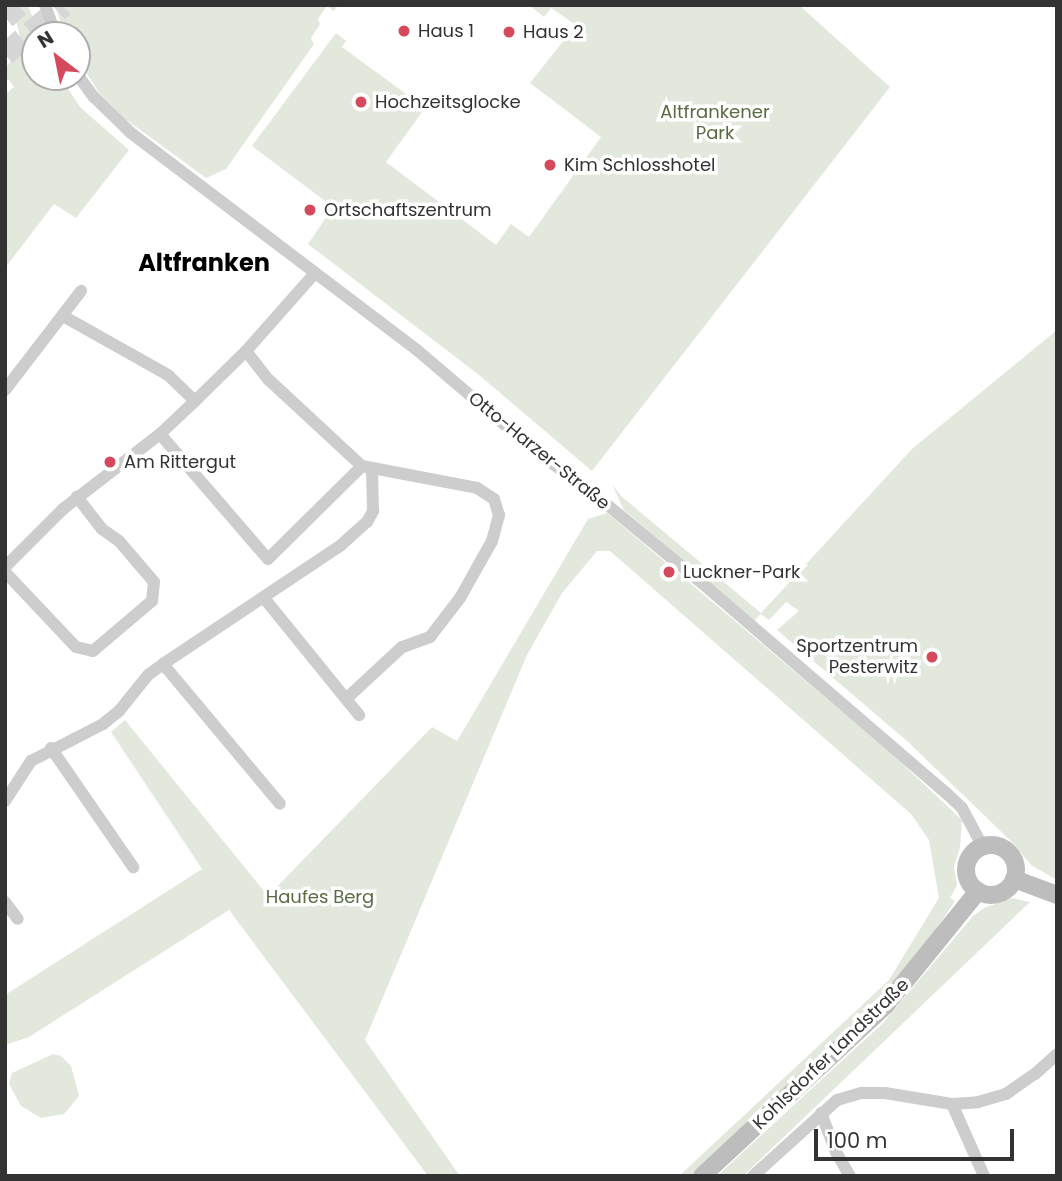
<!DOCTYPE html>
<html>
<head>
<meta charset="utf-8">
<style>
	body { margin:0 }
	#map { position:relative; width:1062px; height:1181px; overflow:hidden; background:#fff; font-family:Poppins,sans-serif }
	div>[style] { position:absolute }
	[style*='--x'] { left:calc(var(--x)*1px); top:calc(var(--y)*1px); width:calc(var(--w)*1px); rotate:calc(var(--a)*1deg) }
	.green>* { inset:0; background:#e3e8dd }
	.highway-tunnel>* { height:23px; margin-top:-11.5px; transform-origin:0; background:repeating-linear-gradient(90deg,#d6d6d6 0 23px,transparent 0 34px) }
	.street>* { height:12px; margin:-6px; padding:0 6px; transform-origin:6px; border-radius:6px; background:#cdcdcd }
	.secondary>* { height:18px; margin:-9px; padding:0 9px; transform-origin:9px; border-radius:9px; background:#bdbdbd }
	.secondary>.ring { margin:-9px; padding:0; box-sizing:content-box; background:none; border:18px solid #bdbdbd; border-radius:50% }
	.dots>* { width:19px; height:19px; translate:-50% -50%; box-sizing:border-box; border:4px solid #fff; border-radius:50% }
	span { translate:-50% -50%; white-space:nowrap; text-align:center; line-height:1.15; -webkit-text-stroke:7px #fff; paint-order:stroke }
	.poi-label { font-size:18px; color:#333 }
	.left { translate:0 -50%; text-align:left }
	.right { translate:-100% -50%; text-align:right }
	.park-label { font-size:18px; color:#596b43 }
	.street-label { font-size:18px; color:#333 }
	.district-label { font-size:24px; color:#000; font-weight:700 }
	.frame { position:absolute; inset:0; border:7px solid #333; pointer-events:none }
	.north { position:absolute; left:21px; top:21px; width:70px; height:70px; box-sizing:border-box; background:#fff; border:2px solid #adadad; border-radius:50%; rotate:328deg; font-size:19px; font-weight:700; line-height:28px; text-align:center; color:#333 }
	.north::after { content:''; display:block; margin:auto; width:24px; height:32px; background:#d5495d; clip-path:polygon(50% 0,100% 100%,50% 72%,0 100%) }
	.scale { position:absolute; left:814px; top:1129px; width:200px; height:32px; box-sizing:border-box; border:4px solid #333; border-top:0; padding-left:9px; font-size:21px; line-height:24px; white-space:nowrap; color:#333; -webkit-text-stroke:5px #fff; paint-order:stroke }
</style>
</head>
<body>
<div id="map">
	<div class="green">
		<i style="clip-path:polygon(12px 5px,28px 5px,39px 35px,35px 35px,35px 77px,60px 77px,81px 108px,129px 150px,76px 218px,54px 204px,5px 268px,5px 89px,8px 92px,14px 87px,9px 80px,5px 80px,5px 68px,18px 52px,20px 37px)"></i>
		<i style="clip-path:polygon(55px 5px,338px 5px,334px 11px,327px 6px,318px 19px,320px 24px,311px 38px,314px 44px,226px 169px,206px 178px,124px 118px,100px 94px,77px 58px,77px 35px,65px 35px)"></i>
		<i style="clip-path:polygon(529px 5px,799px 5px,890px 87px,592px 471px,479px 375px,308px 244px,333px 207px,252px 146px,336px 33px,346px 41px,342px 47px,425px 108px,386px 162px,496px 245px,511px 224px,529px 237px,601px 137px,530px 83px,576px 25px,551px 8px,544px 17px)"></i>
		<i style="clip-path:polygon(1057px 330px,1057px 880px,1031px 865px,1014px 844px,907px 741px,777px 630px,799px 611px,786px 602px,769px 620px,761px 614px,754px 621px,624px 510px,612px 484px,621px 496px,761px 613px,912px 449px)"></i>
		<i style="clip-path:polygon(607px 513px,890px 752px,962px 820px,960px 848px,954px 866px,957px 885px,950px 898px,955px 901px,912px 965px,878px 1003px,691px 1176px,679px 1176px,889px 980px,939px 898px,929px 840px,911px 814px,610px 551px,597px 551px,562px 593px,527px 655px,365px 1040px,460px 1176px,428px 1176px,229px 910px,29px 1037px,5px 1045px,5px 995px,202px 869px,111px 732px,125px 720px,268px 896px,432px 727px,457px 741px,588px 519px)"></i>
		<i style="clip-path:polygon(1012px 898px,1030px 902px,743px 1176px,717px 1176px,883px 1023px,973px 916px,984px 908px)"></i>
		<i style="clip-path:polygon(53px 1054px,61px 1056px,71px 1066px,79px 1096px,64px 1114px,41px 1118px,21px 1106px,9px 1084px,12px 1073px)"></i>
	</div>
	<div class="highway-tunnel">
		<i style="--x:5;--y:17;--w:18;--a:-41"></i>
		<i style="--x:5;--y:54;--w:76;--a:-40.2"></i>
	</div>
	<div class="street">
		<i style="--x:45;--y:5;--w:32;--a:70"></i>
		<i style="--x:77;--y:74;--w:29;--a:54"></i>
		<i style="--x:94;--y:97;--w:52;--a:44.2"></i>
		<i style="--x:131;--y:133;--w:359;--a:37.2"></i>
		<i style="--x:417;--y:350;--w:153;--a:40.5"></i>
		<i style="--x:533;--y:449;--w:90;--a:36.9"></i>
		<i style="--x:605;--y:503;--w:136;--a:39.6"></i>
		<i style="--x:710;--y:590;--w:310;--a:40.7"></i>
		<i style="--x:945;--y:792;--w:23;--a:43"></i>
		<i style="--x:962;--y:808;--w:44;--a:61.7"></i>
		<i style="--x:63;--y:316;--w:120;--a:29.3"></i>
		<i style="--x:168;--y:375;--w:37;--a:44"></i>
		<i style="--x:246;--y:351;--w:37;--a:52"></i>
		<i style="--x:269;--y:380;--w:127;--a:42.8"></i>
		<i style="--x:362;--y:466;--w:117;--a:10.8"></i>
		<i style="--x:477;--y:488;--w:20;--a:33"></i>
		<i style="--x:494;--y:499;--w:17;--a:73"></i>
		<i style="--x:499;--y:515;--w:27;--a:105"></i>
		<i style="--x:492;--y:541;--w:65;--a:119.3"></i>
		<i style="--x:460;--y:598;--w:49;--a:127.6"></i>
		<i style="--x:430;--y:637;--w:30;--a:160"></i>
		<i style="--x:402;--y:647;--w:76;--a:137.1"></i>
		<i style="--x:5;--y:390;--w:125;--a:-52.5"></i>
		<i style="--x:160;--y:434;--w:165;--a:49.2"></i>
		<i style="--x:268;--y:559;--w:132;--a:-44.7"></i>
		<i style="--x:5;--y:567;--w:82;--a:-45"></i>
		<i style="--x:63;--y:509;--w:123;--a:-37.7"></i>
		<i style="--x:160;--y:434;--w:48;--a:-43.3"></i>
		<i style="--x:195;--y:401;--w:71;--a:-44.4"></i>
		<i style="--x:246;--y:351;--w:104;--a:-48.5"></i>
		<i style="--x:5;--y:572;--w:103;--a:46.6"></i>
		<i style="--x:76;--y:647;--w:17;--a:13"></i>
		<i style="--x:93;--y:651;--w:77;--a:-40.3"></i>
		<i style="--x:152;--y:601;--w:19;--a:-84"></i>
		<i style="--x:154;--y:582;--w:54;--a:-130.5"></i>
		<i style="--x:119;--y:541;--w:21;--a:-145"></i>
		<i style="--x:102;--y:529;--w:41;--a:-128"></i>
		<i style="--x:264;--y:598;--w:151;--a:50.9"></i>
		<i style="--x:163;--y:664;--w:182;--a:50.1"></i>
		<i style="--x:51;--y:748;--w:145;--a:55.4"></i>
		<i style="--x:5;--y:801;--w:48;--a:-57"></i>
		<i style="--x:31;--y:761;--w:81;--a:-27.2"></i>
		<i style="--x:103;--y:724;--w:21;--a:-39"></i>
		<i style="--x:119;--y:711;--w:46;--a:-51.1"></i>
		<i style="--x:148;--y:675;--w:19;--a:-36"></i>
		<i style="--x:163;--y:664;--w:213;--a:-33.7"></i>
		<i style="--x:340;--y:546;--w:36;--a:-42"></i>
		<i style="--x:367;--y:522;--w:13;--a:-61"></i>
		<i style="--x:373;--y:511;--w:41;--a:-91.4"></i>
		<i style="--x:5;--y:902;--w:21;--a:53"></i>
		<i style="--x:952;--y:1104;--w:79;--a:66"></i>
		<i style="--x:821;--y:1113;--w:42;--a:69"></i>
		<i style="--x:836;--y:1152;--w:28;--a:60"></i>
		<i style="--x:753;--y:1176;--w:113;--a:-42.1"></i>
		<i style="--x:837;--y:1100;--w:26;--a:-16"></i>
		<i style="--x:862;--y:1093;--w:23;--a:0"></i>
		<i style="--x:885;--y:1093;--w:68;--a:9.3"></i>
		<i style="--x:952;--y:1104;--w:26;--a:-4"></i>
		<i style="--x:978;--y:1102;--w:29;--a:-16"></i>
		<i style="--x:1006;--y:1094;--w:35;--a:-35"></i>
		<i style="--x:1035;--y:1074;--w:30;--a:-42"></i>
	</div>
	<div class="secondary">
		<i class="ring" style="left:966px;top:845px;width:32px;height:32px"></i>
		<i style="--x:1014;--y:879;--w:46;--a:20.4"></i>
		<i style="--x:702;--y:1176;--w:250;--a:-42.9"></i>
		<i style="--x:885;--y:1006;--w:148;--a:-51"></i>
	</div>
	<div class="dots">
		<i style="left:404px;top:31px;background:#d5495d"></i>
		<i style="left:509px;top:32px;background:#d5495d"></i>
		<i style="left:361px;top:102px;background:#d5495d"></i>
		<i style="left:550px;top:165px;background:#d5495d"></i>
		<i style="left:310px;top:210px;background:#d5495d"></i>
		<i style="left:110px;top:462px;background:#d5495d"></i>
		<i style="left:669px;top:572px;background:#d5495d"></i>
		<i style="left:932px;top:657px;background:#d5495d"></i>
	</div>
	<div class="poi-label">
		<span class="left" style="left:418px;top:31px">Haus 1</span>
		<span class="left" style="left:523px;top:32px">Haus 2</span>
		<span class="left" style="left:375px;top:102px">Hochzeitsglocke</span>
		<span class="left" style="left:564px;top:165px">Kim Schlosshotel</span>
		<span class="left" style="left:324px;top:210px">Ortschaftszentrum</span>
		<span class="left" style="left:124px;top:462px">Am Rittergut</span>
		<span class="left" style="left:683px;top:572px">Luckner-Park</span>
		<span class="right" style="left:918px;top:657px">Sportzentrum<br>Pesterwitz</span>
	</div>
	<div class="park-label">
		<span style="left:715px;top:123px">Altfrankener<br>Park</span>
		<span style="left:320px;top:897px">Haufes Berg</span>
	</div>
	<div class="street-label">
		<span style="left:539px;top:451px;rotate:39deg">Otto-Harzer-Straße</span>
		<span style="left:831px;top:1054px;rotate:-44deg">Kohlsdorfer Landstraße</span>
	</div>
	<div class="district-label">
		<span style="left:204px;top:263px">Altfranken</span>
	</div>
	<div class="frame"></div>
	<div class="north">N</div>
	<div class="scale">100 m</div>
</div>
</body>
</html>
